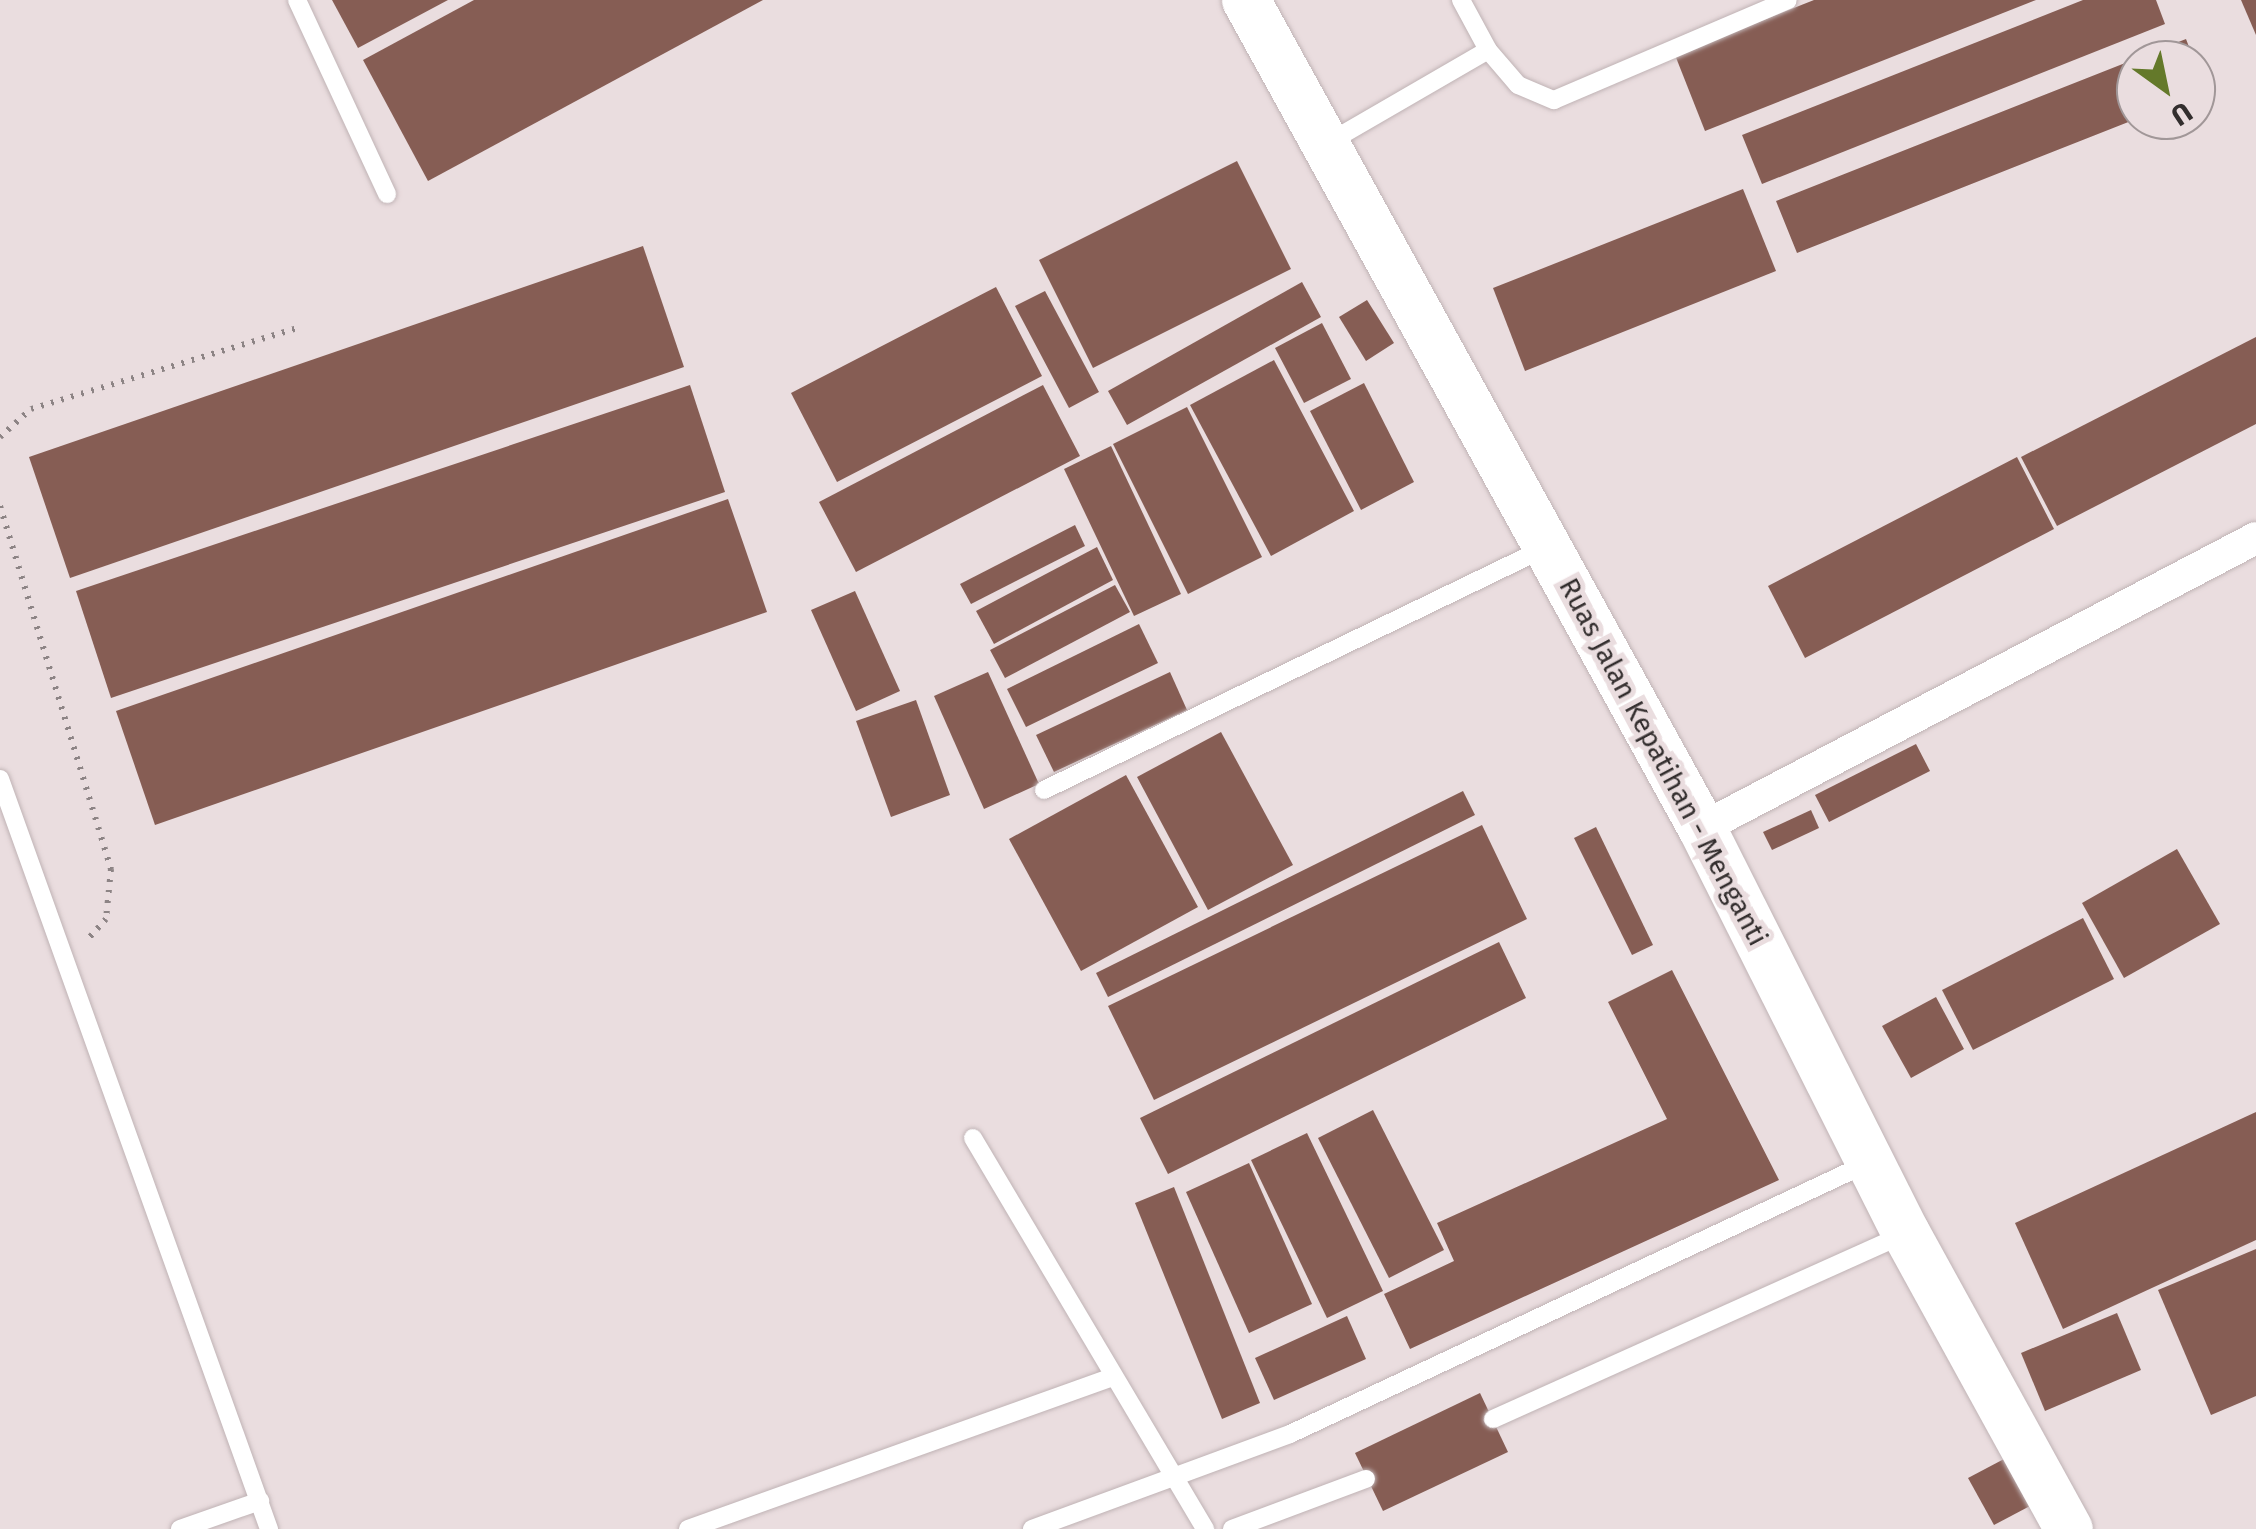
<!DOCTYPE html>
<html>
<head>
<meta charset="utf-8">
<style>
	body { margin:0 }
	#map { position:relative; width:2256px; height:1529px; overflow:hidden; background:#eadddf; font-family:"Fira Sans",sans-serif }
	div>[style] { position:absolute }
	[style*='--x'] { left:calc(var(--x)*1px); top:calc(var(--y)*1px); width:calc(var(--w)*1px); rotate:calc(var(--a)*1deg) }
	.building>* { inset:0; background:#865d54 }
	.path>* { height:6px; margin-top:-3px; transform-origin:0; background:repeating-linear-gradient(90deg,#8d8485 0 2.5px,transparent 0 10.5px) }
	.roads { filter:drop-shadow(0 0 2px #c0b3b5) drop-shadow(0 0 2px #c0b3b5) }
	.lane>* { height:18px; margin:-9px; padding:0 9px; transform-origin:9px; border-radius:9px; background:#fff }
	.street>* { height:32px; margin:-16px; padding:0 16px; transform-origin:16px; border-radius:16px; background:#fff }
	.secondary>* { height:48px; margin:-24px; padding:0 24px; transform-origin:24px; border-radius:24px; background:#fff }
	span { translate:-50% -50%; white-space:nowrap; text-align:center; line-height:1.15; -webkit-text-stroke:10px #eadddf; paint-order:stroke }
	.street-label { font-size:28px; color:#332e2e }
	.north { position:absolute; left:2116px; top:40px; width:100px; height:100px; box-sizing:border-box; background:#eadddf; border:2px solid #a19798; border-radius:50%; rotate:147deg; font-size:28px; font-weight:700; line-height:40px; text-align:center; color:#332e2e }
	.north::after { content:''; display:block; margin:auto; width:35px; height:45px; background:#64792a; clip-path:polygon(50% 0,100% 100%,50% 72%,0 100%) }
</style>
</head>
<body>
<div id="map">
	<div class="building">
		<i style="clip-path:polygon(332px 0,448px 0,358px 48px)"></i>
		<i style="clip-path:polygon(474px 0,763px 0,428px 181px,363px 60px)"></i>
		<i style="clip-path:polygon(1814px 0,2036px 0,1705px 131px,1675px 55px)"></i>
		<i style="clip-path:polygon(2083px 0,2156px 0,2165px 24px,1762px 184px,1742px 135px)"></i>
		<i style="clip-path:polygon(2241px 0,2256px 0,2256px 35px)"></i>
		<i style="clip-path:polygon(2186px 39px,2194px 60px,2136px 60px,2136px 119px,1797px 253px,1776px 201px)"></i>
		<i style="clip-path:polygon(2196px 65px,2206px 91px,2196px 95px)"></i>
		<i style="clip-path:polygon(1237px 161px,1291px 269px,1093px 368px,1039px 260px)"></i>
		<i style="clip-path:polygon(1743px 189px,1776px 271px,1525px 371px,1493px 288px)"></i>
		<i style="clip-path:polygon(643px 246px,684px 367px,70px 578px,29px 457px)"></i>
		<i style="clip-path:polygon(1302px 282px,1321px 317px,1127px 425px,1108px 391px)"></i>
		<i style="clip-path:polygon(996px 287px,1042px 376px,837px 482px,791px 393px)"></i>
		<i style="clip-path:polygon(1045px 291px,1099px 392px,1069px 408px,1015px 306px)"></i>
		<i style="clip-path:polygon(1367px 300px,1394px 343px,1366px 361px,1339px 317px)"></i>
		<i style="clip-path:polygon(1322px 323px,1351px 379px,1304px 403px,1275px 348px)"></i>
		<i style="clip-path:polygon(2256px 337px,2256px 424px,2057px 526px,2021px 457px)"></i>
		<i style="clip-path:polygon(1274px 360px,1354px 511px,1271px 556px,1190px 405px)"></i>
		<i style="clip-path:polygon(1364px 383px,1414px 482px,1361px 510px,1310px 411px)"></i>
		<i style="clip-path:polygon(690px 385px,725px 492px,111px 698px,76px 591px)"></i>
		<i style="clip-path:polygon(1043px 385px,1080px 456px,856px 572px,819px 502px)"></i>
		<i style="clip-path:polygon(1187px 407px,1262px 557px,1188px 594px,1113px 444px)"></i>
		<i style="clip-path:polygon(1111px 446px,1181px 594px,1134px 616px,1064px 469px)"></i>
		<i style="clip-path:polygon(2017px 457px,2054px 529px,1805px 658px,1768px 586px)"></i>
		<i style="clip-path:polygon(728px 499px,767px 612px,155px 825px,116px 711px)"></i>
		<i style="clip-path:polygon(1075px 525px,1085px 546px,971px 604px,960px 584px)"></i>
		<i style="clip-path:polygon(1097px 547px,1113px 580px,994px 644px,976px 611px)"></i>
		<i style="clip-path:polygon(1115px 585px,1130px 612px,1005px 678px,990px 650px)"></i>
		<i style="clip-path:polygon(855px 591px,900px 691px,856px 711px,811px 610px)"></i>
		<i style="clip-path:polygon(1139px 624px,1158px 663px,1026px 727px,1007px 689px)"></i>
		<i style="clip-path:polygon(988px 672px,1039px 784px,984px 809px,934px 696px)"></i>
		<i style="clip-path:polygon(1170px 672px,1187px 710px,1054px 772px,1036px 735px)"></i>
		<i style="clip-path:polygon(916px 700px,950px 795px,891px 817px,856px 721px)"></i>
		<i style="clip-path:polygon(1221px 732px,1293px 865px,1208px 910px,1137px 777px)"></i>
		<i style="clip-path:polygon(1916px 744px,1930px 771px,1829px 822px,1815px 795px)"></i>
		<i style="clip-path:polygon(1126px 775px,1198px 907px,1081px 971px,1009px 839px)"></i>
		<i style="clip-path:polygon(1463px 791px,1475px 815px,1108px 997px,1096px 973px)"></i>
		<i style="clip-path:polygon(1811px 810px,1819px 828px,1772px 850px,1763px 832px)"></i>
		<i style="clip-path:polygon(1482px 825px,1527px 919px,1154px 1100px,1108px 1006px)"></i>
		<i style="clip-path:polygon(1596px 827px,1653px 945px,1632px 955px,1574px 838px)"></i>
		<i style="clip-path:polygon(2177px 849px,2220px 924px,2124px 978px,2082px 903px)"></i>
		<i style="clip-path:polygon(2083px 918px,2114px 979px,1973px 1050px,1942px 990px)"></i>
		<i style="clip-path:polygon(1499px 942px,1526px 998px,1168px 1174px,1140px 1118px)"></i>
		<i style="clip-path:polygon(1672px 970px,1779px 1180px,1410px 1349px,1384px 1294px,1454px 1261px,1437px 1223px,1667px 1119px,1608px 1002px)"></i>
		<i style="clip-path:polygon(1936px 997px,1964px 1049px,1911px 1078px,1882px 1026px)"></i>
		<i style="clip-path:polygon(1373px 1110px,1444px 1250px,1389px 1278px,1318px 1138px)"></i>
		<i style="clip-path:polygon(2256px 1112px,2256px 1240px,2063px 1329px,2015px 1223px)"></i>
		<i style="clip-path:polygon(1307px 1133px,1383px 1291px,1327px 1318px,1251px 1160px)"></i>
		<i style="clip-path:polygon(1249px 1163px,1312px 1304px,1249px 1333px,1186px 1192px)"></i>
		<i style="clip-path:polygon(1174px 1187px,1260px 1403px,1222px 1419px,1135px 1203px)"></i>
		<i style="clip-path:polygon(2256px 1249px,2256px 1396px,2211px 1415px,2158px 1290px)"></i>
		<i style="clip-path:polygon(2117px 1313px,2141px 1370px,2045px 1411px,2021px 1353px)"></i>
		<i style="clip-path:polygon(1347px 1316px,1366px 1359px,1274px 1400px,1255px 1358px)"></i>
		<i style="clip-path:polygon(1480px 1393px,1508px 1452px,1383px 1511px,1355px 1453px)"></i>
		<i style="clip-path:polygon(2004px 1459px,2030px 1506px,1994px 1525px,1968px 1478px)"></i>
	</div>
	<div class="path">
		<i style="--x:0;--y:437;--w:42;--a:-42.1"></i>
		<i style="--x:31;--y:409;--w:279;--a:-16.9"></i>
		<i style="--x:0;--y:506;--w:380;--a:73"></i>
		<i style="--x:111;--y:869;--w:50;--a:95.7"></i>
		<i style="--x:106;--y:919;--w:30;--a:132"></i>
	</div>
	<div class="roads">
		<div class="lane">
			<i style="--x:297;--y:0;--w:214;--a:65.1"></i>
			<i style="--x:1461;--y:0;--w:57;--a:61.6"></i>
			<i style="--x:1326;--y:144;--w:187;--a:-30.1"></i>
			<i style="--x:1488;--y:50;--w:46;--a:49.4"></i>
			<i style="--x:1518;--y:85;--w:39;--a:23"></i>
			<i style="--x:1554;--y:100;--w:254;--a:-23.1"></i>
			<i style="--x:0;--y:779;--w:797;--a:70.27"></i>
			<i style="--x:1044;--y:790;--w:559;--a:-25.79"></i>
			<i style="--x:973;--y:1138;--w:455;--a:59.3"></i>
			<i style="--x:1493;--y:1419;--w:453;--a:-24.2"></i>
			<i style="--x:180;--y:1529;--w:85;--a:-19.3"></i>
			<i style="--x:688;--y:1529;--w:451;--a:-19.7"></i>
			<i style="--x:1032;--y:1529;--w:275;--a:-20.2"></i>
			<i style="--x:1290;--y:1434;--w:638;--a:-25.12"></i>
			<i style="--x:1232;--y:1529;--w:143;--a:-20.5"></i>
		</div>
		<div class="street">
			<i style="--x:1702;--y:828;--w:625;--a:-27.63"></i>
		</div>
		<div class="secondary">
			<i style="--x:1246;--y:0;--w:945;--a:61.16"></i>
			<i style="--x:1702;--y:828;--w:453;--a:63.3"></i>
			<i style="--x:1906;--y:1233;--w:338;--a:61.2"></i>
		</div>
	</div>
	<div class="street-label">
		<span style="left:1663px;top:762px;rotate:62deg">Ruas Jalan Kepatihan - Menganti</span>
	</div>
	<div class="north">U</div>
</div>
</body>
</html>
